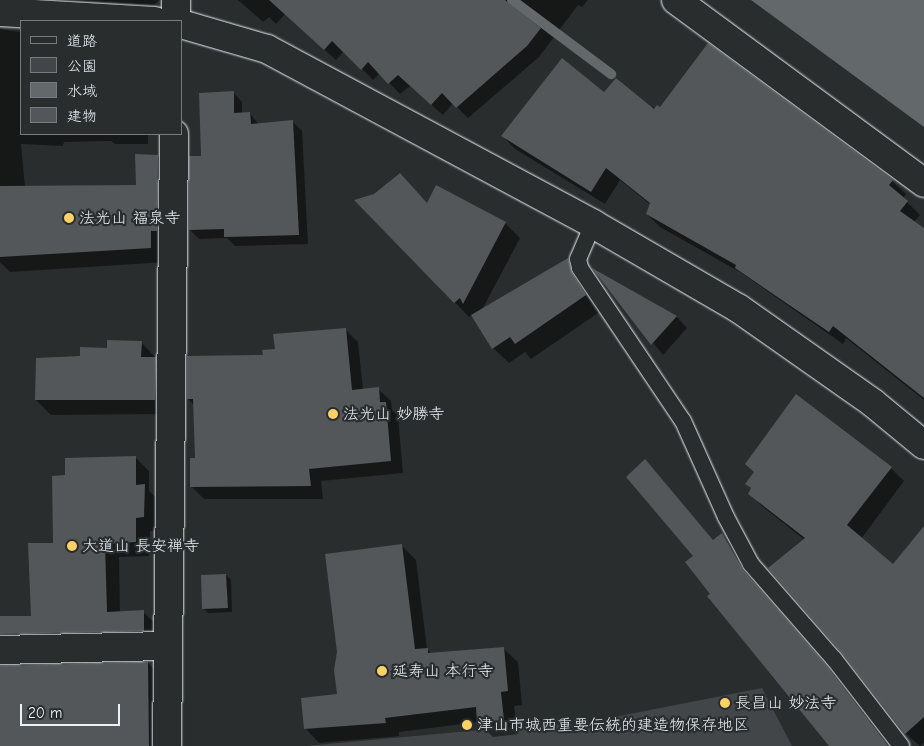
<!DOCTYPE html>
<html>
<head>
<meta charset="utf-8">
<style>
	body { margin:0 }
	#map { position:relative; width:924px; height:746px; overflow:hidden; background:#2a2d2e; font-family:"Comic Neue","Klee One",sans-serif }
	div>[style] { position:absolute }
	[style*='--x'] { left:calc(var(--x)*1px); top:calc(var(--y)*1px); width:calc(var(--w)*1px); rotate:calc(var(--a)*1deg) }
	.green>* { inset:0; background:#424648 }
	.water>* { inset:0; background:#63686b }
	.shadow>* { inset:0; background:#0007 }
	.stream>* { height:10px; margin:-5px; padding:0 5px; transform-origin:5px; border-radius:5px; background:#63686b }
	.building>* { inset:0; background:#535759 }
	.roads { filter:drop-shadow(0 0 1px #e8f1f8) drop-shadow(0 0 1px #e8f1f8) }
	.service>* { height:16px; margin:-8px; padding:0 8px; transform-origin:8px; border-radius:8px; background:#2a2d2e }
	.minor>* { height:28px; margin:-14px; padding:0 14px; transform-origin:14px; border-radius:14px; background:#2a2d2e }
	.dots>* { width:14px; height:14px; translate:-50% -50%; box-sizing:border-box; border:2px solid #2a2d2e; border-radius:50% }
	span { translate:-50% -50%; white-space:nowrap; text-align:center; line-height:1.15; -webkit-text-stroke:4.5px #2a2d2e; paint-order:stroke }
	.poi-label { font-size:16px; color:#e8f1f8 }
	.left { translate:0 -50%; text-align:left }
	.legend { position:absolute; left:20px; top:20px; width:162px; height:115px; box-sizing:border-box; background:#2a2d2e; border:1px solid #767b7f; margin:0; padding:6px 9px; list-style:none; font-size:15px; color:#e8f1f8 }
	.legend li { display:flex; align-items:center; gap:10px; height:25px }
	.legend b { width:25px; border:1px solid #767b7f }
	.scale { position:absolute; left:20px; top:704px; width:100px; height:22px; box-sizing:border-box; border:2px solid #e8f1f8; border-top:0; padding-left:6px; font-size:15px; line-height:18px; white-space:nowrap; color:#e8f1f8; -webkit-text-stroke:4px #2a2d2e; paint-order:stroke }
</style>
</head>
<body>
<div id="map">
	<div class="green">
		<i style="clip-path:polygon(762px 688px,792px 746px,306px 746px,523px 726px,579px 724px)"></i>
	</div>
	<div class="water">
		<i style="clip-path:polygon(751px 0,924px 0,924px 127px,800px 36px)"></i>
	</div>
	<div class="shadow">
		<i style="clip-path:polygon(0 0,159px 0,144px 16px)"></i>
		<i style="clip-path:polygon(238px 0,588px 0,582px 7px,578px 5px,539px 57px,468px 118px,453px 103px,443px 115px,410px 86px,400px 94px,380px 73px,373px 80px,344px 51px,336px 60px,285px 14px,276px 24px,269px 17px,263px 22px)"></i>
		<i style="clip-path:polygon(0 29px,21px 32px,21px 134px,148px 134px,148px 144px,115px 144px,111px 141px,64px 142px,63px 146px,21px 144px,25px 187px,137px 187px,158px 156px,173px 171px,166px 262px,10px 272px,0 262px)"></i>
		<i style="clip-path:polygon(233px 92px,242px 102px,242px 113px,250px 113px,259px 125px,292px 121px,302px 131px,308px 244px,235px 246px,227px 238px,199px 239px,190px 230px,203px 157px)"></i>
		<i style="clip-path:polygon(605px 93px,892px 181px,906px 194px,903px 198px,920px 215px,914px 222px,924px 229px,924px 400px,846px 338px,843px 344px,740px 272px,660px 227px,647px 214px,651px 205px,620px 180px,605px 204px,515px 149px,502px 135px)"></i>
		<i style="clip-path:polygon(356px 200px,428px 204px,505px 223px,520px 238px,482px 310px,568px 259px,584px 275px,601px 311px,531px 359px,525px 352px,509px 363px,493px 348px,472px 315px,469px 317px)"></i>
		<i style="clip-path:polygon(597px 272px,677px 317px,687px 328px,663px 355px)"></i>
		<i style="clip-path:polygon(345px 329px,358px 342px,363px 390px,378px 389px,391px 401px,392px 410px,398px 416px,403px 473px,321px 481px,323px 499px,204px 499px,191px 486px,196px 459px,194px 405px,188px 399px,276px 350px)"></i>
		<i style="clip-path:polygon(141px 342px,171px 374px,170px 414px,51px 415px,36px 400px,81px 357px)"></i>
		<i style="clip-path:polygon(135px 457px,149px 471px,149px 491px,158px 499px,158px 531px,150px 531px,149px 556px,119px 557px,120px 613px,143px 612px,157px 625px,157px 644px,0 660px,0 618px,32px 617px,54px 544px,66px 476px)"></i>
		<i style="clip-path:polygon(645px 461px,714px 541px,722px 535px,736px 549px,757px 586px,840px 681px,890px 746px,831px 746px,712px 594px)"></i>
		<i style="clip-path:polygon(891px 468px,904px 481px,861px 539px,894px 566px,924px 528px,924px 743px,920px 746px,906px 734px,843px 652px,805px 540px,763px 507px,749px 493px,752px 489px,746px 484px)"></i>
		<i style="clip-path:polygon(402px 546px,416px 560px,427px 649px,432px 654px,503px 648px,518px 662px,522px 705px,514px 706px,518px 734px,493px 737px,478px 722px,399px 732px,399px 736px,319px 743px,305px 728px,338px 695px)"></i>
		<i style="clip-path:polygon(226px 575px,231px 580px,232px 612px,208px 613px,203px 608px)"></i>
		<i style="clip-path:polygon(148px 663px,162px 677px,162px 746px,0 746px,0 667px)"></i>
	</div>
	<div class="stream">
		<i style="--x:512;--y:0;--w:124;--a:36.8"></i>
	</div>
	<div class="building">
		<i style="clip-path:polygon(269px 0,505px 0,541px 28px,527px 46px,456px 108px,442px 93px,431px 105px,398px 75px,388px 84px,368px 62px,361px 70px,332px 41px,324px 50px)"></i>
		<i style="clip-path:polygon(708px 43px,893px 180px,889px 185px,908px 201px,900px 211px,924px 228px,924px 398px,833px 326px,829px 332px,735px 268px,736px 265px,646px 214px,650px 203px,606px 168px,591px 192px,501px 136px,562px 58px,604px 92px,616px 78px,654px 109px,657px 105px,660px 107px)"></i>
		<i style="clip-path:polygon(234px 91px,234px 113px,250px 112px,251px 124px,293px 120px,299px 235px,224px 237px,224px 229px,189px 230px,189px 156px,201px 156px,199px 93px)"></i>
		<i style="clip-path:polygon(135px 154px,158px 155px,157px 231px,151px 231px,151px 248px,0 257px,0 186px,136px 185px)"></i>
		<i style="clip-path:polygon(400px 173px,427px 203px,436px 185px,506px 222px,463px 304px,460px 298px,454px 303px,354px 200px,374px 194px)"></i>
		<i style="clip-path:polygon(568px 258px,572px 273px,586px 295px,515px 344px,510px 337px,492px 349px,471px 315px)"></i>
		<i style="clip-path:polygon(592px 268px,677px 316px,651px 345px)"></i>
		<i style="clip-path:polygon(346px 328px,352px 390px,379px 387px,380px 402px,386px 402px,391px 461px,309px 469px,311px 486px,190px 487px,190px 458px,195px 458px,193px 399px,187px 399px,187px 356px,263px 355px,262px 350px,275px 349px,273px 334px)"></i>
		<i style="clip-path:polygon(107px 340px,142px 341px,141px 357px,156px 357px,155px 400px,35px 400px,36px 358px,80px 356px,80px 347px,107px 348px)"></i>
		<i style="clip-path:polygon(796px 394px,892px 467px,847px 525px,893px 564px,924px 526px,924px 717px,905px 734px,842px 653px,768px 568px,805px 538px,748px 494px,751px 488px,745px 484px,754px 472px,745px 464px)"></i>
		<i style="clip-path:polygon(136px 456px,136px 485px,145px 484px,144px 517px,136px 518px,136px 542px,105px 544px,107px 612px,144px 610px,144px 631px,0 634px,0 616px,31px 616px,28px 543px,53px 543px,52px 476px,65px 475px,65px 458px)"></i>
		<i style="clip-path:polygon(645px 459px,713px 540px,722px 533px,743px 570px,826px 665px,888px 746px,829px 746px,707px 596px,710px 594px,685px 562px,693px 556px,626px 477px)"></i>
		<i style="clip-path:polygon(402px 544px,415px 649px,428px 648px,428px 653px,504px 647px,508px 691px,501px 692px,504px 720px,477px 723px,476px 707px,385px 718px,386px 723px,304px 729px,301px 698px,337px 694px,334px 670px,337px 652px,325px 554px)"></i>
		<i style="clip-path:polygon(226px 574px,228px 608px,202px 609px,201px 575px)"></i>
		<i style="clip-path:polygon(148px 662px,149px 746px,0 746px,0 666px)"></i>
	</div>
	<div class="roads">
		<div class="service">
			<i style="--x:593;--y:224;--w:38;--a:113"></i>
			<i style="--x:578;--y:259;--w:9;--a:77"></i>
			<i style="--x:580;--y:268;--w:184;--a:56.1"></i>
			<i style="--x:683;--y:421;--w:105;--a:65.9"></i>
			<i style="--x:726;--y:517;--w:53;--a:62"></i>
			<i style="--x:751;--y:564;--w:126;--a:48.9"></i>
			<i style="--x:834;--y:659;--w:110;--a:52.4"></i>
		</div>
		<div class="minor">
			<i style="--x:676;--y:0;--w:308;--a:36.4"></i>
			<i style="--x:0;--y:12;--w:155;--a:3.3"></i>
			<i style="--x:176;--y:21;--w:21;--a:-90"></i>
			<i style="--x:181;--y:24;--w:90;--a:16.2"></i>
			<i style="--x:267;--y:49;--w:370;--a:28.2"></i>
			<i style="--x:593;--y:224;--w:168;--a:30.1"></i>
			<i style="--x:738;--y:308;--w:165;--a:35.1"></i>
			<i style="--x:873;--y:403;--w:66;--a:39.5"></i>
			<i style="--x:0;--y:650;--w:168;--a:-1.4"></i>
			<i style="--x:167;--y:746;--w:612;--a:-89.34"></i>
		</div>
	</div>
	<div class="dots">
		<i style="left:69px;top:218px;background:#ffd166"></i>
		<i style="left:333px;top:414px;background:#ffd166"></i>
		<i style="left:72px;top:546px;background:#ffd166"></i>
		<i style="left:382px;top:671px;background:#ffd166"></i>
		<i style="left:725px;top:703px;background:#ffd166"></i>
		<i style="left:467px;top:725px;background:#ffd166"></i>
	</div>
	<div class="poi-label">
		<span class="left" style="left:79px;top:218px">法光山 福泉寺</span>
		<span class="left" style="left:343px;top:414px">法光山 妙勝寺</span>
		<span class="left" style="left:82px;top:546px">大道山 長安禅寺</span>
		<span class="left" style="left:392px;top:671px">延寿山 本行寺</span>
		<span class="left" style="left:735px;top:703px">長昌山 妙法寺</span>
		<span class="left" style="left:477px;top:725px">津山市城西重要伝統的建造物保存地区</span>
	</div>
	<ul class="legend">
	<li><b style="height:6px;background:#2a2d2e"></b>道路</li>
	<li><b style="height:14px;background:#424648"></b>公園</li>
	<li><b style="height:14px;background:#63686b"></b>水域</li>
	<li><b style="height:14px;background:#535759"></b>建物</li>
	</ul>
	<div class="scale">20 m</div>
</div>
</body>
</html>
